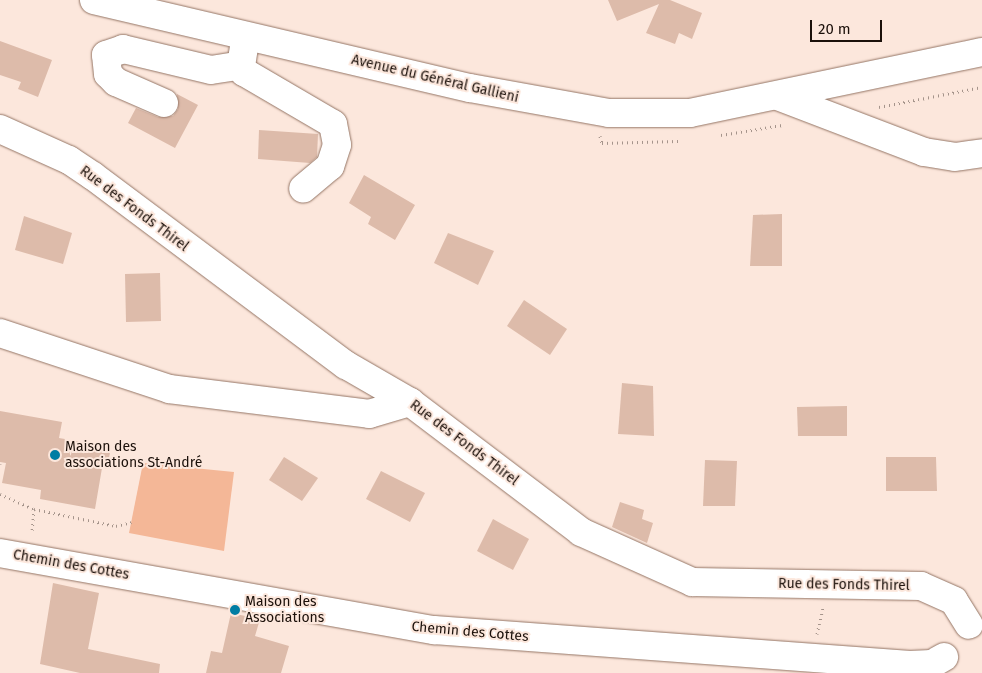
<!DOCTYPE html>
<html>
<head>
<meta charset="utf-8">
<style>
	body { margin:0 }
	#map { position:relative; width:982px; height:673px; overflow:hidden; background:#fce7dc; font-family:"Fira Sans",sans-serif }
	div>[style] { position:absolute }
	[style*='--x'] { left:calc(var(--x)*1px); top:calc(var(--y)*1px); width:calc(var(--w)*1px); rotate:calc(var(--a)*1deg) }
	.green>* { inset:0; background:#f4b797 }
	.building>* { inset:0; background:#dba }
	.path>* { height:3px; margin-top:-1.5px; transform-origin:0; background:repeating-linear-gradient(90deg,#a5948b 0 1px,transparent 0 5px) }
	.roads { filter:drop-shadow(0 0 1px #947565) drop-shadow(0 0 1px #947565) }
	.minor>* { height:28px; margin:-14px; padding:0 14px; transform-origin:14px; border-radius:14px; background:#fff }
	.dots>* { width:14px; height:14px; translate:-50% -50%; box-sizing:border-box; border:2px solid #fce7dc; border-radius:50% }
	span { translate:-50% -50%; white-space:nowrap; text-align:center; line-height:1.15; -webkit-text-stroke:4px #fce7dc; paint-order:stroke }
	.street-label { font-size:14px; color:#1b100a }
	.poi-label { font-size:14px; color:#1b100a }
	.left { translate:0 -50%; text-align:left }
	.scale { position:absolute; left:810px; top:20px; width:72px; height:22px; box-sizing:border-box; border:2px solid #1b100a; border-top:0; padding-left:6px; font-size:15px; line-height:18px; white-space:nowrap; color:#1b100a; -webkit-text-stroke:4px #fce7dc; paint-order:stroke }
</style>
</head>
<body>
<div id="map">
	<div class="green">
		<i style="clip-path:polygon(143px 463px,234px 472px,224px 551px,129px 533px)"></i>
	</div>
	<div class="building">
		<i style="clip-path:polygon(608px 0,670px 0,702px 13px,692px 39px,679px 33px,675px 44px,646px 33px,659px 4px,617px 21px)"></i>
		<i style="clip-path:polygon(0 41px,52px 60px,38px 97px,18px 89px,21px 82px,0 75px)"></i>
		<i style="clip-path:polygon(177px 94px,198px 105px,175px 148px,128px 123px,136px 108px,158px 117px,173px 116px,178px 109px)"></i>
		<i style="clip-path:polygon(259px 130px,318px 134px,317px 157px,310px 163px,258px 159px)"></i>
		<i style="clip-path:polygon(364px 175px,415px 205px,395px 240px,368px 224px,371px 217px,349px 203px)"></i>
		<i style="clip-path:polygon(782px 214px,782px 266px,750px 266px,753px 215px)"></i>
		<i style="clip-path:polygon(24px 216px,72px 233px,63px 264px,15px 250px)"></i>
		<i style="clip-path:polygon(448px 233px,494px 251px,478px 285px,434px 263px)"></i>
		<i style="clip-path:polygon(160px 273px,161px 321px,126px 322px,125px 274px)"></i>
		<i style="clip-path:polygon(524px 300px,567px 329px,550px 355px,507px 326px)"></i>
		<i style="clip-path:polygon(622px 383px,653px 386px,654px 436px,618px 434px)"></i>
		<i style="clip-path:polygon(847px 406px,847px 436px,798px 436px,797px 407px)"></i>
		<i style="clip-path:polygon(0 411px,62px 422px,59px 438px,111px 447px,107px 469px,102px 468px,95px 509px,40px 499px,41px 490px,2px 483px,6px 463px,0 462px)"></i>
		<i style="clip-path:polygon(284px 457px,318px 478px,302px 501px,269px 480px)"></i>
		<i style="clip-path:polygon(886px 457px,936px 457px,937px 491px,886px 491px)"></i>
		<i style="clip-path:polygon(705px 460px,737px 461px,735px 506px,703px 506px)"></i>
		<i style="clip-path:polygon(381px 471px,425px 493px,410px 522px,366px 499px)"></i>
		<i style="clip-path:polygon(620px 502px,644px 510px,642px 519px,653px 523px,647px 543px,612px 527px)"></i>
		<i style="clip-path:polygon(493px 519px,529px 539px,513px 570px,477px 551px)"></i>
		<i style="clip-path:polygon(53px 583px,99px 593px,88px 649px,160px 664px,159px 673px,80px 673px,40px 664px)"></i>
		<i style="clip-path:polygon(231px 613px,260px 619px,255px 636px,289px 646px,281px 673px,206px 673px,211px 651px,222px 653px)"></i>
	</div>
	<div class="path">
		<i style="--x:879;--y:107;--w:105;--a:-11"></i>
		<i style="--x:721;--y:135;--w:62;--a:-9.3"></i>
		<i style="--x:600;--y:136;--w:7;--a:74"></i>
		<i style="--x:602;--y:143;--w:76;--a:-1.5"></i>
		<i style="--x:0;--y:464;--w:2;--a:-90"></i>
		<i style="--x:0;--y:494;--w:37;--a:24"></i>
		<i style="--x:34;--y:509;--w:24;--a:95"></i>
		<i style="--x:34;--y:509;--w:84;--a:11.7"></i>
		<i style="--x:116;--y:526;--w:16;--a:-14"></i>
		<i style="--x:817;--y:634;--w:27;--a:-77"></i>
	</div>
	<div class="roads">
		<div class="minor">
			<i style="--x:94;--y:0;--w:386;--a:13.2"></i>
			<i style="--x:470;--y:88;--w:141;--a:10.2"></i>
			<i style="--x:609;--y:113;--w:81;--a:0"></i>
			<i style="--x:690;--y:113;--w:298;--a:-11.8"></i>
			<i style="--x:244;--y:47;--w:18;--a:99"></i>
			<i style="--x:241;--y:65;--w:8;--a:67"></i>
			<i style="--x:244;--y:72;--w:103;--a:30.3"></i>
			<i style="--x:333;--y:124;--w:21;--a:79"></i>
			<i style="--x:337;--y:145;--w:22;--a:108"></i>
			<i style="--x:330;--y:166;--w:35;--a:140"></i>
			<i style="--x:780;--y:97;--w:154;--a:20.9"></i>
			<i style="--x:924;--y:152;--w:31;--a:9"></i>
			<i style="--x:955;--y:157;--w:27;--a:-8"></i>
			<i style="--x:164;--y:103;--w:52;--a:-156.4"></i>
			<i style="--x:116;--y:82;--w:11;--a:-135"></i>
			<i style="--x:108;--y:74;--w:19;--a:-96"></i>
			<i style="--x:106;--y:55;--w:18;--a:-19"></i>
			<i style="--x:123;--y:49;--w:90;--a:13.4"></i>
			<i style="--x:211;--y:70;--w:30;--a:-9"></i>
			<i style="--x:0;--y:129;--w:76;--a:24.2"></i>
			<i style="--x:69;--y:160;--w:29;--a:34"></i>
			<i style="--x:93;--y:176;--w:316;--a:36.8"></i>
			<i style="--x:346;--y:365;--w:74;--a:30"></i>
			<i style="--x:410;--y:402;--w:215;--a:37.2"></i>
			<i style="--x:581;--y:532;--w:122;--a:24.2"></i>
			<i style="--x:692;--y:582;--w:229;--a:1"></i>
			<i style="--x:921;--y:586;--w:36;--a:24"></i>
			<i style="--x:954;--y:601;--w:28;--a:58"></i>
			<i style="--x:0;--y:333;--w:178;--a:18.3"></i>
			<i style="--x:169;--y:389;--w:202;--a:7.1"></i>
			<i style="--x:369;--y:414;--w:43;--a:-16.3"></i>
			<i style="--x:0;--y:553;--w:441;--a:10.1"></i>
			<i style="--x:434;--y:630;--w:477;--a:4.2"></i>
			<i style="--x:910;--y:665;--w:22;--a:-3"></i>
			<i style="--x:932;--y:664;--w:14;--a:-30"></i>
		</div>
	</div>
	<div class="dots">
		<i style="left:55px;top:455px;background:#007da3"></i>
		<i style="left:235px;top:610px;background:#007da3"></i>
	</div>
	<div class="street-label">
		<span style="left:435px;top:79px;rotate:13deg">Avenue du Général Gallieni</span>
		<span style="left:134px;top:209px;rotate:37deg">Rue des Fonds Thirel</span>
		<span style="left:464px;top:443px;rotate:37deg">Rue des Fonds Thirel</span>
		<span style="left:71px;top:565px;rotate:10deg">Chemin des Cottes</span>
		<span style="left:844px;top:585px;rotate:1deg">Rue des Fonds Thirel</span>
		<span style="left:470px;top:632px;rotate:5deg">Chemin des Cottes</span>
	</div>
	<div class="poi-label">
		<span class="left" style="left:65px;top:455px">Maison des<br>associations St-André</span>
		<span class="left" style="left:245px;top:610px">Maison des<br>Associations</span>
	</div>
	<div class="scale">20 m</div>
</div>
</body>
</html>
